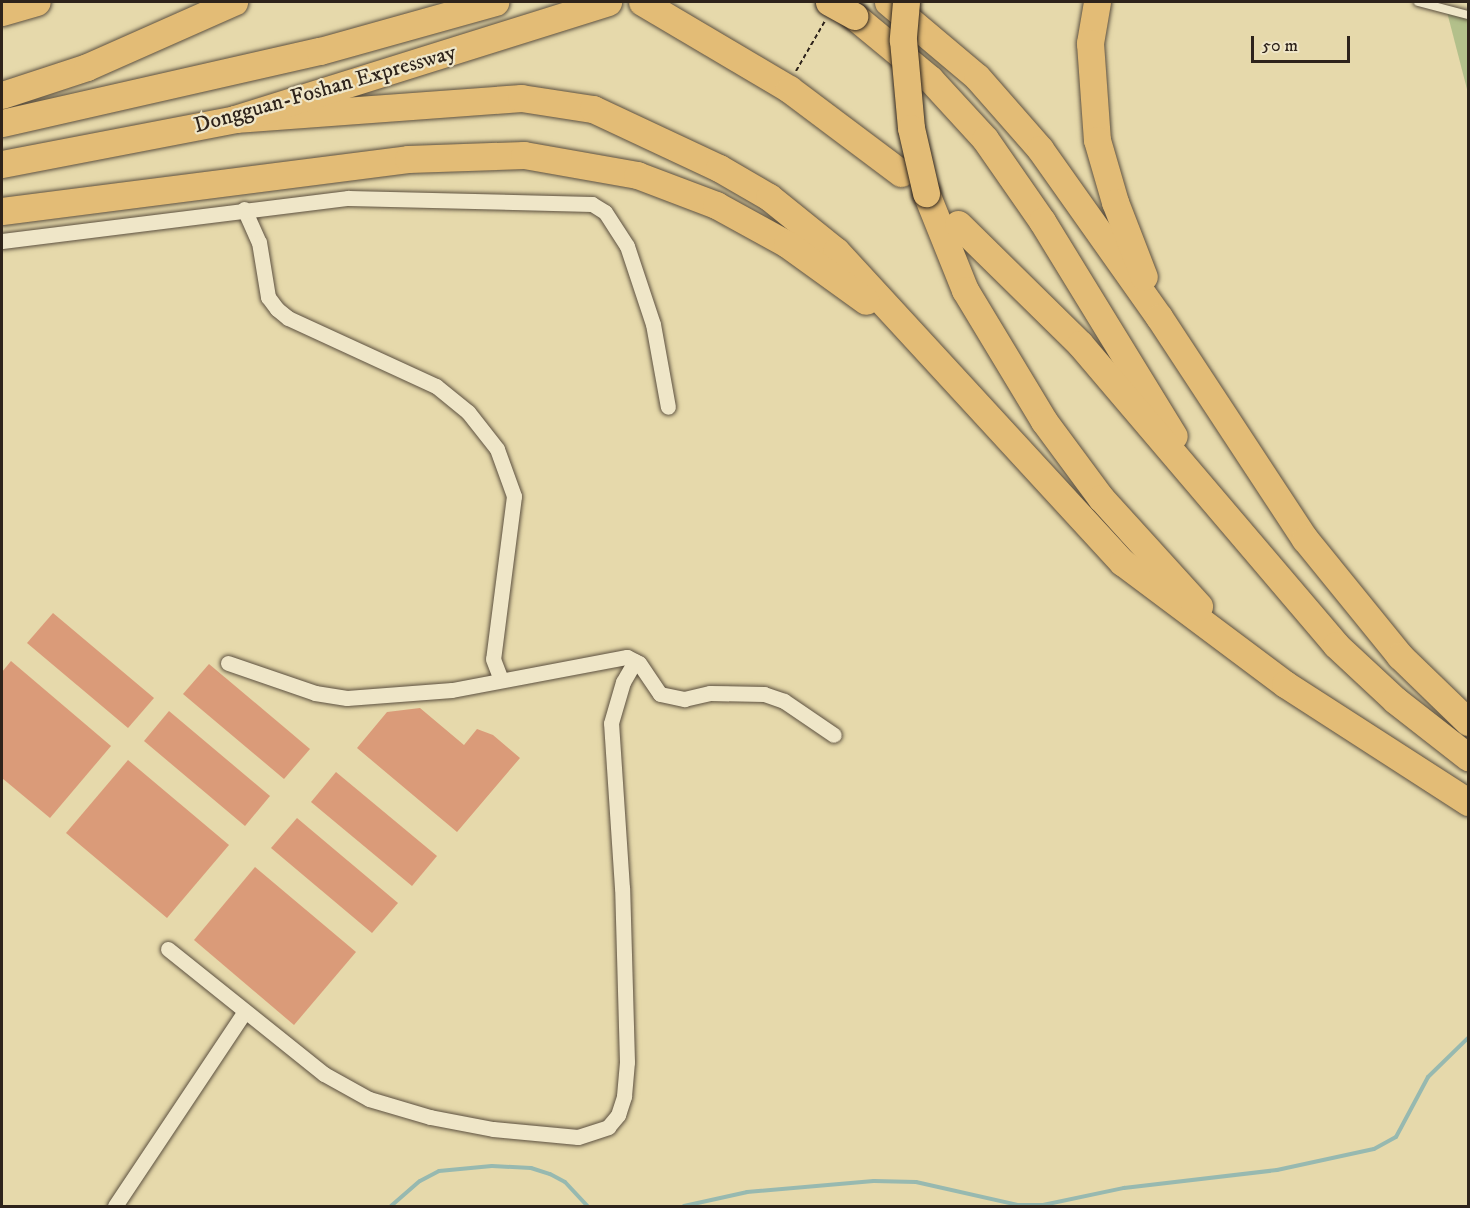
<!DOCTYPE html>
<html>
<head>
<meta charset="utf-8">
<style>
	body { margin:0 }
	#map { position:relative; width:1470px; height:1208px; overflow:hidden; background:#e6d9ab; font-family:"IM FELL DW Pica",serif }
	div>[style] { position:absolute }
	[style*='--x'] { left:calc(var(--x)*1px); top:calc(var(--y)*1px); width:calc(var(--w)*1px); rotate:calc(var(--a)*1deg) }
	.green>* { inset:0; background:#b3c08b }
	.stream>* { height:4px; margin:-2px; padding:0 2px; transform-origin:2px; border-radius:2px; background:#97b9b0 }
	.building>* { inset:0; background:#da9b79 }
	.path>* { height:2px; margin-top:-1px; transform-origin:0; background:repeating-linear-gradient(90deg,#2e231b 0 4.5px,transparent 0 7.5px) }
	.roads { filter:drop-shadow(0 0 2px #5c503f) drop-shadow(0 0 2px #5c503f) }
	.service>* { height:8px; margin:-4px; padding:0 4px; transform-origin:4px; border-radius:4px; background:#efe6c8 }
	.minor>* { height:15px; margin:-7.5px; padding:0 7.5px; transform-origin:7.5px; border-radius:7.5px; background:#efe6c8 }
	.motorway>* { height:27px; margin:-13.5px; padding:0 13.5px; transform-origin:13.5px; border-radius:13.5px; background:#e3bc76 }
	.bridges { filter:drop-shadow(0 0 2px #2e231b) drop-shadow(0 0 2px #2e231b) }
	.motorway-bridge>* { height:27px; margin:-13.5px; padding:0 13.5px; transform-origin:13.5px; border-radius:13.5px; background:#e3bc76 }
	span { translate:-50% -50%; white-space:nowrap; text-align:center; line-height:1.15; -webkit-text-stroke:4.5px #efe6c8; paint-order:stroke }
	.street-label { font-size:22px; color:#2e231b }
	.frame { position:absolute; inset:0; border:3px solid #2e231b; pointer-events:none }
	.scale { position:absolute; left:1251px; top:36px; width:99px; height:27px; box-sizing:border-box; border:3px solid #2e231b; border-top:0; padding-left:8px; font-size:18px; line-height:21px; white-space:nowrap; color:#2e231b; -webkit-text-stroke:4px #efe6c8; paint-order:stroke }
</style>
</head>
<body>
<div id="map">
	<div class="green">
		<i style="clip-path:polygon(1447px 12px,1468px 15px,1468px 93px)"></i>
	</div>
	<div class="stream">
		<i style="--x:391;--y:1206;--w:38;--a:-41"></i>
		<i style="--x:420;--y:1181;--w:21;--a:-28"></i>
		<i style="--x:439;--y:1171;--w:53;--a:-5.4"></i>
		<i style="--x:492;--y:1166;--w:39;--a:3"></i>
		<i style="--x:531;--y:1168;--w:20;--a:18"></i>
		<i style="--x:550;--y:1174;--w:17;--a:28"></i>
		<i style="--x:565;--y:1182;--w:33;--a:47"></i>
		<i style="--x:684;--y:1206;--w:65;--a:-12.5"></i>
		<i style="--x:747;--y:1192;--w:127;--a:-5"></i>
		<i style="--x:874;--y:1181;--w:42;--a:1.4"></i>
		<i style="--x:916;--y:1182;--w:105;--a:12.7"></i>
		<i style="--x:1018;--y:1205;--w:25;--a:0"></i>
		<i style="--x:1043;--y:1205;--w:83;--a:-11.9"></i>
		<i style="--x:1124;--y:1188;--w:154;--a:-6.7"></i>
		<i style="--x:1277;--y:1170;--w:99;--a:-12.2"></i>
		<i style="--x:1374;--y:1149;--w:25;--a:-29"></i>
		<i style="--x:1396;--y:1137;--w:68;--a:-61.9"></i>
		<i style="--x:1428;--y:1077;--w:56;--a:-44.3"></i>
	</div>
	<div class="building">
		<i style="clip-path:polygon(53px 613px,154px 698px,128px 728px,27px 643px)"></i>
		<i style="clip-path:polygon(11px 661px,111px 746px,50px 818px,2px 778px,2px 672px)"></i>
		<i style="clip-path:polygon(209px 664px,310px 749px,284px 779px,183px 694px)"></i>
		<i style="clip-path:polygon(420px 708px,464px 745px,477px 729px,493px 735px,520px 758px,457px 832px,357px 748px,387px 712px)"></i>
		<i style="clip-path:polygon(169px 711px,270px 796px,245px 826px,144px 741px)"></i>
		<i style="clip-path:polygon(128px 760px,229px 845px,167px 918px,66px 833px)"></i>
		<i style="clip-path:polygon(336px 772px,437px 856px,412px 886px,311px 802px)"></i>
		<i style="clip-path:polygon(297px 818px,398px 903px,372px 933px,271px 848px)"></i>
		<i style="clip-path:polygon(255px 867px,356px 952px,294px 1025px,194px 940px)"></i>
	</div>
	<div class="path">
		<i style="--x:796;--y:71;--w:58;--a:-59.9"></i>
	</div>
	<div class="roads">
		<div class="service">
			<i style="--x:1418;--y:2;--w:52;--a:14.6"></i>
		</div>
		<div class="minor">
			<i style="--x:244;--y:209;--w:36;--a:66"></i>
			<i style="--x:259;--y:242;--w:56;--a:80.7"></i>
			<i style="--x:268;--y:297;--w:15;--a:53"></i>
			<i style="--x:277;--y:309;--w:14;--a:39"></i>
			<i style="--x:288;--y:318;--w:163;--a:24.7"></i>
			<i style="--x:436;--y:386;--w:41;--a:39.1"></i>
			<i style="--x:468;--y:412;--w:47;--a:51.9"></i>
			<i style="--x:497;--y:449;--w:50;--a:70.1"></i>
			<i style="--x:514;--y:496;--w:164;--a:97.3"></i>
			<i style="--x:493;--y:659;--w:22;--a:69"></i>
			<i style="--x:2;--y:241;--w:349;--a:-7.1"></i>
			<i style="--x:348;--y:198;--w:244;--a:1.4"></i>
			<i style="--x:592;--y:204;--w:15;--a:32"></i>
			<i style="--x:605;--y:212;--w:40;--a:57.1"></i>
			<i style="--x:627;--y:246;--w:82;--a:71.6"></i>
			<i style="--x:653;--y:324;--w:84;--a:79.8"></i>
			<i style="--x:228;--y:663;--w:92;--a:19"></i>
			<i style="--x:315;--y:693;--w:32;--a:9"></i>
			<i style="--x:347;--y:698;--w:105;--a:-4.4"></i>
			<i style="--x:452;--y:690;--w:178;--a:-10.7"></i>
			<i style="--x:627;--y:657;--w:13;--a:27"></i>
			<i style="--x:639;--y:663;--w:37;--a:56"></i>
			<i style="--x:660;--y:694;--w:25;--a:12"></i>
			<i style="--x:684;--y:699;--w:27;--a:-13"></i>
			<i style="--x:710;--y:693;--w:54;--a:1.1"></i>
			<i style="--x:764;--y:694;--w:21;--a:19"></i>
			<i style="--x:784;--y:701;--w:60;--a:34.2"></i>
			<i style="--x:168;--y:949;--w:200;--a:38.7"></i>
			<i style="--x:324;--y:1074;--w:51;--a:29.1"></i>
			<i style="--x:369;--y:1099;--w:64;--a:16.4"></i>
			<i style="--x:430;--y:1117;--w:64;--a:10.8"></i>
			<i style="--x:493;--y:1129;--w:85;--a:5.4"></i>
			<i style="--x:578;--y:1137;--w:32;--a:-18"></i>
			<i style="--x:608;--y:1127;--w:16;--a:-50"></i>
			<i style="--x:618;--y:1115;--w:20;--a:-72"></i>
			<i style="--x:624;--y:1096;--w:34;--a:-85"></i>
			<i style="--x:627;--y:1062;--w:174;--a:-91.6"></i>
			<i style="--x:622;--y:888;--w:165;--a:-93.8"></i>
			<i style="--x:611;--y:723;--w:43;--a:-73.7"></i>
			<i style="--x:623;--y:682;--w:24;--a:-60"></i>
			<i style="--x:115;--y:1206;--w:234;--a:-56.3"></i>
		</div>
		<div class="motorway">
			<i style="--x:642;--y:2;--w:171;--a:30.6"></i>
			<i style="--x:789;--y:89;--w:140;--a:36.9"></i>
			<i style="--x:888;--y:2;--w:116;--a:40.1"></i>
			<i style="--x:977;--y:77;--w:96;--a:48.8"></i>
			<i style="--x:1040;--y:149;--w:206;--a:54.7"></i>
			<i style="--x:1159;--y:317;--w:266;--a:56.7"></i>
			<i style="--x:1305;--y:539;--w:151;--a:50.9"></i>
			<i style="--x:1400;--y:656;--w:95;--a:44.1"></i>
			<i style="--x:1097;--y:2;--w:42;--a:99.7"></i>
			<i style="--x:1090;--y:43;--w:97;--a:85.9"></i>
			<i style="--x:1097;--y:140;--w:65;--a:73.8"></i>
			<i style="--x:1115;--y:202;--w:80;--a:68.9"></i>
			<i style="--x:2;--y:12;--w:36;--a:-16"></i>
			<i style="--x:854;--y:16;--w:99;--a:39.7"></i>
			<i style="--x:930;--y:79;--w:81;--a:47.5"></i>
			<i style="--x:985;--y:139;--w:100;--a:55.2"></i>
			<i style="--x:1042;--y:221;--w:252;--a:58.5"></i>
			<i style="--x:2;--y:95;--w:89;--a:-18.2"></i>
			<i style="--x:87;--y:67;--w:161;--a:-23.9"></i>
			<i style="--x:235;--y:119;--w:287;--a:-4.2"></i>
			<i style="--x:521;--y:98;--w:73;--a:8.7"></i>
			<i style="--x:593;--y:109;--w:139;--a:25.1"></i>
			<i style="--x:719;--y:168;--w:58;--a:30.1"></i>
			<i style="--x:769;--y:197;--w:86;--a:38.9"></i>
			<i style="--x:836;--y:251;--w:423;--a:47.4"></i>
			<i style="--x:1122;--y:562;--w:204;--a:36.8"></i>
			<i style="--x:1285;--y:684;--w:218;--a:32.8"></i>
			<i style="--x:2;--y:123;--w:326;--a:-12.8"></i>
			<i style="--x:320;--y:51;--w:182;--a:-15.6"></i>
			<i style="--x:2;--y:164;--w:237;--a:-10.9"></i>
			<i style="--x:235;--y:119;--w:391;--a:-17.4"></i>
			<i style="--x:926;--y:193;--w:105;--a:68.1"></i>
			<i style="--x:965;--y:290;--w:153;--a:58.9"></i>
			<i style="--x:1044;--y:421;--w:96;--a:53.5"></i>
			<i style="--x:1101;--y:498;--w:146;--a:47.8"></i>
			<i style="--x:2;--y:211;--w:409;--a:-7.3"></i>
			<i style="--x:408;--y:159;--w:116;--a:-2"></i>
			<i style="--x:524;--y:155;--w:115;--a:10"></i>
			<i style="--x:637;--y:175;--w:85;--a:20.8"></i>
			<i style="--x:716;--y:205;--w:81;--a:28.8"></i>
			<i style="--x:787;--y:244;--w:97;--a:35.8"></i>
			<i style="--x:958;--y:224;--w:171;--a:44.5"></i>
			<i style="--x:1080;--y:344;--w:395;--a:49.6"></i>
			<i style="--x:1336;--y:645;--w:81;--a:43"></i>
			<i style="--x:1395;--y:700;--w:93;--a:38"></i>
		</div>
	</div>
	<div class="bridges">
		<div class="motorway-bridge">
			<i style="--x:829;--y:2;--w:29;--a:29"></i>
			<i style="--x:906;--y:2;--w:38;--a:95"></i>
			<i style="--x:903;--y:40;--w:88;--a:84.8"></i>
			<i style="--x:911;--y:128;--w:67;--a:77"></i>
		</div>
	</div>
	<div class="street-label">
		<span style="left:325px;top:89px;rotate:-16deg">Dongguan-Foshan Expressway</span>
	</div>
	<div class="frame"></div>
	<div class="scale">50 m</div>
</div>
</body>
</html>
